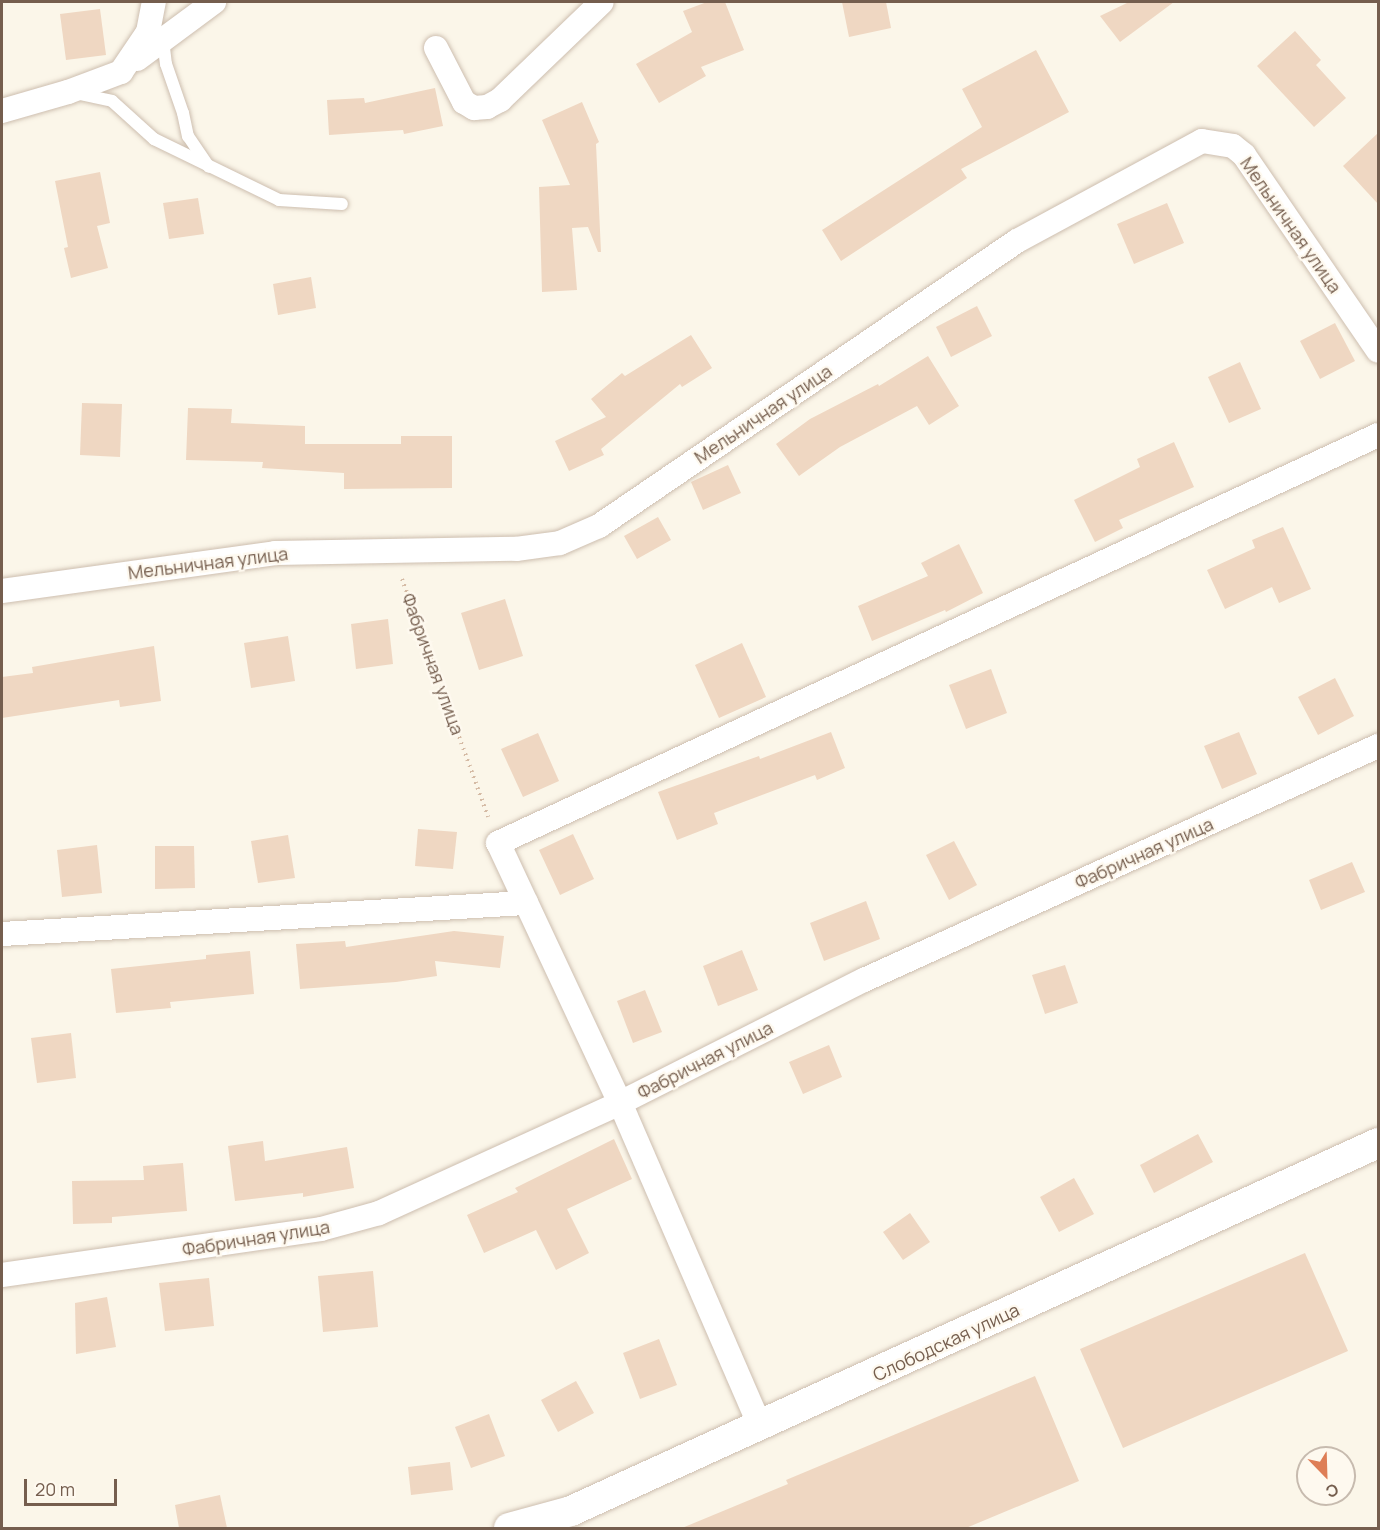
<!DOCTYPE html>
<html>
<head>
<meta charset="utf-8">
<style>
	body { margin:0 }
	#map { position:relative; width:1380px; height:1530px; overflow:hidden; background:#fbf6e9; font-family:Manrope,sans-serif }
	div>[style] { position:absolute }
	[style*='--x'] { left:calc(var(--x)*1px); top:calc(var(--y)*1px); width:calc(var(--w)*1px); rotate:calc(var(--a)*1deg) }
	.building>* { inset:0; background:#efd7c2 }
	.path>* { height:4px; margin-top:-2px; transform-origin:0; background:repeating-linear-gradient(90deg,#d5bba5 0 1.5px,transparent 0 6px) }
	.roads { filter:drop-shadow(0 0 2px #cdbeaf) drop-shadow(0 0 2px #cdbeaf) }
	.service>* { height:12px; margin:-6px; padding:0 6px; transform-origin:6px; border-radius:6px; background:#fff }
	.minor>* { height:24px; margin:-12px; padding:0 12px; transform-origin:12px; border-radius:12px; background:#fff }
	.tertiary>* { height:30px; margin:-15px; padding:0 15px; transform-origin:15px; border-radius:15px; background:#fff }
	span { translate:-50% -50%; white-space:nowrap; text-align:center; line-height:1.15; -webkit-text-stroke:4.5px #fef9ef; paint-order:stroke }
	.street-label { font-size:18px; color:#755e4e }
	.frame { position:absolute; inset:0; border:3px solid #755e4e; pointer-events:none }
	.north { position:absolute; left:1296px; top:1446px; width:60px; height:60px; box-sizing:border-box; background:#fef9ef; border:2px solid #c7bbaf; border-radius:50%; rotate:157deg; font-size:16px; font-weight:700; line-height:24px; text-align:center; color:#755e4e }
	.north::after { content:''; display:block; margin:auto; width:21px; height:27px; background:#de7e56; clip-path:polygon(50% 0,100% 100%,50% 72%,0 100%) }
	.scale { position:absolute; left:24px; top:1479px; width:93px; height:27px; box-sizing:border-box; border:3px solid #755e4e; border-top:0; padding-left:8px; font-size:18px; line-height:21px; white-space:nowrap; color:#755e4e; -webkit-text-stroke:4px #fef9ef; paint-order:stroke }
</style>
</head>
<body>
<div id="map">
	<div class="building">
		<i style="clip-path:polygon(707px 2px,725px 2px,744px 50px,701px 67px,706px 76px,659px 103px,636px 64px,692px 32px,683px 11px)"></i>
		<i style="clip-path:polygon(842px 2px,886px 2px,891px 28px,849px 37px)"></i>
		<i style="clip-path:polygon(1129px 2px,1174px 2px,1120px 42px,1100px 16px)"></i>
		<i style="clip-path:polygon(100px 9px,106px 55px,66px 60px,60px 14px)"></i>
		<i style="clip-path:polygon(1295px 31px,1321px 60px,1316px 65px,1346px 98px,1314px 127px,1257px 66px)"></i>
		<i style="clip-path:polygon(1036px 50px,1069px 112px,961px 169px,967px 178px,841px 261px,822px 230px,982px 127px,962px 89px)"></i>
		<i style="clip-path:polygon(435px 88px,443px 126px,404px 134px,403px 130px,329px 135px,327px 100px,364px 98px,365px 103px)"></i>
		<i style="clip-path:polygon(582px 102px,599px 142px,596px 144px,601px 252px,598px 252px,588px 227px,572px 228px,577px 290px,542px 292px,539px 187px,570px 185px,542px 120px)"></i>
		<i style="clip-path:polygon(1378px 133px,1378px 204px,1343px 166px)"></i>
		<i style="clip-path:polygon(100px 172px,110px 223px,97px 226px,108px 268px,71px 278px,64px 248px,68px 247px,55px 181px)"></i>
		<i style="clip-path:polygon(198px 198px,204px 234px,169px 239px,163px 203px)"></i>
		<i style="clip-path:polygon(1167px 203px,1184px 243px,1134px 264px,1117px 224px)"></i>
		<i style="clip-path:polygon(311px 277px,316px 308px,278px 315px,273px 284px)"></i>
		<i style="clip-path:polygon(977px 306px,992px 336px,951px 357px,936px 327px)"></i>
		<i style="clip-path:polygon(1335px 323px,1355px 361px,1320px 379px,1300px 341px)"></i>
		<i style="clip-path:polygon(691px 335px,712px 368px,682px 387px,680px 384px,601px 449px,604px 455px,569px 471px,555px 441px,606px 417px,591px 399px,622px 373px,625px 376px)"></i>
		<i style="clip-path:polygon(928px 356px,959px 406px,929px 425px,917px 406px,840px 447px,799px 476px,776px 444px,810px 419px,878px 384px,879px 386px)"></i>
		<i style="clip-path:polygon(1240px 362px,1261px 409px,1229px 423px,1208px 377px)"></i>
		<i style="clip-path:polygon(82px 403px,122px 404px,120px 457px,80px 455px)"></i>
		<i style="clip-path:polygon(188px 408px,232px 409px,231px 423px,305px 426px,305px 444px,401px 444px,401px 436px,452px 436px,452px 488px,344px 489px,344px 473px,262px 468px,263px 462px,186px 460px)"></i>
		<i style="clip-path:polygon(1174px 442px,1194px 487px,1119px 520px,1123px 528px,1095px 542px,1074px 500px,1140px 467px,1137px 459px)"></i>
		<i style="clip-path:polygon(728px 465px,741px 493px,703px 510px,691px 482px)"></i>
		<i style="clip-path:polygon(658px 517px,671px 540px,637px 559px,624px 536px)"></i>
		<i style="clip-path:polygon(1283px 527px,1311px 589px,1279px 603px,1272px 587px,1225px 609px,1207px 570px,1255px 548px,1252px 540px)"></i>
		<i style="clip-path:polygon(959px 544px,983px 593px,946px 612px,945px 610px,872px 641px,858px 606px,928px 576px,921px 563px)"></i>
		<i style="clip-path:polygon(505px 599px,523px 656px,479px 670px,461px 613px)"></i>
		<i style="clip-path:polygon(388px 619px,393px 664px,356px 669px,351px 624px)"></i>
		<i style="clip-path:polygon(288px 636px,295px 681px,251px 688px,244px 643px)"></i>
		<i style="clip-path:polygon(742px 643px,766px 697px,719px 718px,695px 665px)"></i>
		<i style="clip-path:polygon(154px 646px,161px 701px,120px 707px,119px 700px,2px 718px,2px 677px,33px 673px,32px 667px)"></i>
		<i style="clip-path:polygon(991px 669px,1007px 713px,966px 729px,949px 685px)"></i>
		<i style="clip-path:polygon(1335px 678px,1354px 716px,1318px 735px,1298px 697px)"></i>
		<i style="clip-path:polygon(831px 732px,845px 768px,817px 780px,815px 775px,714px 813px,718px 824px,677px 840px,658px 792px,759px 756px,760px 759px)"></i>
		<i style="clip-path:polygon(1239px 732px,1257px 774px,1222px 789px,1204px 746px)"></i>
		<i style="clip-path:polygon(538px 733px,559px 781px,523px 797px,501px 749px)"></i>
		<i style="clip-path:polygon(418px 829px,457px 832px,453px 869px,415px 866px)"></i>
		<i style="clip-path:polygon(573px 834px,594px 879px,560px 895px,539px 850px)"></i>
		<i style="clip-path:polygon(288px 835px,295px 878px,258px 883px,251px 841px)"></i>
		<i style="clip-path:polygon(954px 841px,977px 885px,949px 900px,926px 855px)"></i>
		<i style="clip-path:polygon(97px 845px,102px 893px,62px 897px,57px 850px)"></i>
		<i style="clip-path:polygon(155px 846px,194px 846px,195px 888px,155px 889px)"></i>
		<i style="clip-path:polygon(1352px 862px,1365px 892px,1321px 910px,1309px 880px)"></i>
		<i style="clip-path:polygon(866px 901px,880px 939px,824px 961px,810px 923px)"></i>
		<i style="clip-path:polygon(454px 931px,504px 936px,500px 968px,435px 961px,437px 976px,396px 982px,300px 989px,296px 944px,345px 941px,346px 947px)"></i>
		<i style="clip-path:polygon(742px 950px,758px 990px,718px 1006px,703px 966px)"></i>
		<i style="clip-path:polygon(250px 951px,254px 994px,170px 1002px,171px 1008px,116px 1013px,111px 969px,206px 959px,206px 955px)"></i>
		<i style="clip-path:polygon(1065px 965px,1078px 1003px,1045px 1014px,1032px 975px)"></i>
		<i style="clip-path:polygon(645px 990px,662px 1032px,633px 1043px,617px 1001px)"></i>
		<i style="clip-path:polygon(71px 1033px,76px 1078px,37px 1083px,31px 1038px)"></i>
		<i style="clip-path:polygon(829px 1045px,842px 1077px,803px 1094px,789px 1062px)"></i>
		<i style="clip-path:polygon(1198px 1134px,1213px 1162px,1154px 1193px,1140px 1165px)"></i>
		<i style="clip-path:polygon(614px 1139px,632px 1179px,567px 1209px,589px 1253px,556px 1270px,536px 1230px,484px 1253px,467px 1215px,518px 1192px,515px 1188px)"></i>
		<i style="clip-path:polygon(263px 1141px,265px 1161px,347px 1147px,354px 1188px,303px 1197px,303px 1193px,235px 1201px,228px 1146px)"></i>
		<i style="clip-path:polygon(183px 1163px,187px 1211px,112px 1217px,112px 1223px,73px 1224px,72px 1181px,144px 1180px,143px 1166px)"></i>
		<i style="clip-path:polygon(1074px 1178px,1094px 1214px,1059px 1232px,1040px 1197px)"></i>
		<i style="clip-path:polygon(910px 1213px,930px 1242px,903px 1260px,883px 1232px)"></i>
		<i style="clip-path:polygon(1305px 1253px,1348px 1351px,1123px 1448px,1080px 1349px)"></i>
		<i style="clip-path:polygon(373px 1271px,378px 1327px,323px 1332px,318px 1276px)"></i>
		<i style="clip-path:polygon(209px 1278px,214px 1326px,165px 1331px,159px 1283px)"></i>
		<i style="clip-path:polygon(107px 1297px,116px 1347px,76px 1354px,75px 1303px)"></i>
		<i style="clip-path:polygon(659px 1339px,677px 1385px,640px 1399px,623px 1353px)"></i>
		<i style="clip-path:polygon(1035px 1376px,1079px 1481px,966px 1528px,682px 1528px,788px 1484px,786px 1480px)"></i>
		<i style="clip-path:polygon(576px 1381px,594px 1413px,558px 1432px,541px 1400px)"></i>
		<i style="clip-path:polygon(489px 1414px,505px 1456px,471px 1468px,455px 1427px)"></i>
		<i style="clip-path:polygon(450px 1462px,453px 1490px,411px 1495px,408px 1467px)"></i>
		<i style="clip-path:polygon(220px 1495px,227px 1528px,179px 1528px,175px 1505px)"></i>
	</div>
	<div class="path">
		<i style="--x:402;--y:579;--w:253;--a:70.1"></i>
	</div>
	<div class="roads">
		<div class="service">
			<i style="--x:163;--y:40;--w:24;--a:83"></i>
			<i style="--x:166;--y:64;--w:52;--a:70.9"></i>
			<i style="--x:183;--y:113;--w:24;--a:78"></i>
			<i style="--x:188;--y:136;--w:37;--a:56"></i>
			<i style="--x:75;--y:93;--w:38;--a:12"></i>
			<i style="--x:112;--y:101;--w:57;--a:42.1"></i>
			<i style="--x:154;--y:139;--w:139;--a:26"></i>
			<i style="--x:279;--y:200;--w:63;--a:3.6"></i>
		</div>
		<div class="minor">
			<i style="--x:436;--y:48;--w:61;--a:62.6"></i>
			<i style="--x:464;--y:102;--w:12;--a:31"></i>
			<i style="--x:474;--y:108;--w:13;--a:-4"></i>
			<i style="--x:487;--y:107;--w:15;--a:-28"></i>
			<i style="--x:500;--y:100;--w:141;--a:-43.9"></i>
			<i style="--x:137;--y:59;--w:96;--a:-36.5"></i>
			<i style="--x:2;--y:111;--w:69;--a:-16.1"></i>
			<i style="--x:68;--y:92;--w:57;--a:-20.7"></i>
			<i style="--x:121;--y:72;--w:48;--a:-56"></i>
			<i style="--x:148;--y:32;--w:31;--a:-79"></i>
			<i style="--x:2;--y:591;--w:276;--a:-7.9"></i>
			<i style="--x:275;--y:553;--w:241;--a:-1"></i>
			<i style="--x:516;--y:549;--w:44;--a:-7.8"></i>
			<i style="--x:560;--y:543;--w:43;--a:-23.6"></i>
			<i style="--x:599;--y:526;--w:506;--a:-34.29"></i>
			<i style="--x:1017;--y:241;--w:210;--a:-28.4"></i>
			<i style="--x:1202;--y:141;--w:31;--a:9"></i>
			<i style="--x:1233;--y:146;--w:14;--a:39"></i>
			<i style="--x:1244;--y:155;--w:237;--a:55.6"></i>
			<i style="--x:2;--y:934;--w:525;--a:-3.39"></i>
			<i style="--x:2;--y:1275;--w:322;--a:-8.2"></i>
			<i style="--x:321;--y:1229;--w:60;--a:-15.4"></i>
			<i style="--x:379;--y:1213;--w:265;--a:-24.5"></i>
			<i style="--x:620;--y:1103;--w:273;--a:-26.8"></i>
			<i style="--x:864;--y:980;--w:565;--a:-24.48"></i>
			<i style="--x:760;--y:1426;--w:352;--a:-113.4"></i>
			<i style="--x:620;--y:1103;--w:287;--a:-115.1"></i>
			<i style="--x:498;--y:843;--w:970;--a:-24.87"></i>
		</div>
		<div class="tertiary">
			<i style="--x:509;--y:1528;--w:64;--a:-15.3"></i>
			<i style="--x:571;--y:1511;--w:887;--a:-24.51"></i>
		</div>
	</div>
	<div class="street-label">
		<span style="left:1291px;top:225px;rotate:55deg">Мельничная улица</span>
		<span style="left:763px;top:414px;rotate:-34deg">Мельничная улица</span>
		<span style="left:208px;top:563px;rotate:-7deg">Мельничная улица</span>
		<span style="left:433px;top:664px;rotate:70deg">Фабричная улица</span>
		<span style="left:1144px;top:853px;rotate:-24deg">Фабричная улица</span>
		<span style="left:705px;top:1060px;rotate:-27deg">Фабричная улица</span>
		<span style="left:256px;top:1238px;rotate:-9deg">Фабричная улица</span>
		<span style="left:946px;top:1342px;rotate:-25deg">Слободская улица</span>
	</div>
	<div class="frame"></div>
	<div class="north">С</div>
	<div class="scale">20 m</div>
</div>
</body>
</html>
